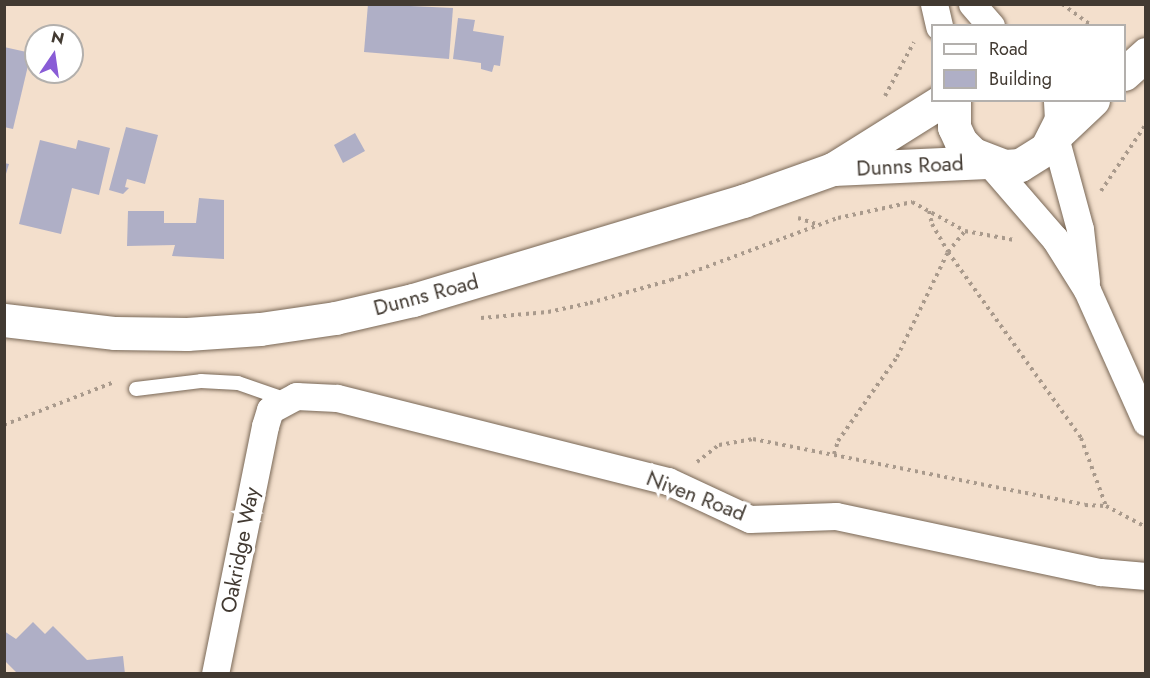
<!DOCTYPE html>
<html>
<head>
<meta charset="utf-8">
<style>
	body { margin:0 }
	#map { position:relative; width:1150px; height:678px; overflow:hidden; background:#f3dfcc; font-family:Jost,sans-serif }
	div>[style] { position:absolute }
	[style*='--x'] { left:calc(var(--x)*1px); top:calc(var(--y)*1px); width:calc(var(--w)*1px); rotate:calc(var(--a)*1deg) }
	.building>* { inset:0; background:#afafc6 }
	.path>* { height:4px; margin-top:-2px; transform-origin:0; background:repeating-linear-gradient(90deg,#a99a8c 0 3px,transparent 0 7.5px) }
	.roads { filter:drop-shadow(0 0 2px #796857) drop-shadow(0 0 2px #796857) }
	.service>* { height:14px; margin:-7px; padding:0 7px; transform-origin:7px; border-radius:7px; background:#fff }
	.minor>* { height:27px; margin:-13.5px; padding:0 13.5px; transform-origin:13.5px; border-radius:13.5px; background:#fff }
	.secondary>* { height:33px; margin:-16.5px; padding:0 16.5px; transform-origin:16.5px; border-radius:16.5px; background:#fff }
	span { translate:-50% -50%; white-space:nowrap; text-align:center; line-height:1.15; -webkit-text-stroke:6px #fff; paint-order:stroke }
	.street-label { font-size:21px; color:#423a32 }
	.frame { position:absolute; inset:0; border:6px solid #423a32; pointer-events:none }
	.legend { position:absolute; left:931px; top:24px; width:195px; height:78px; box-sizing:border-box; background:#fff; border:2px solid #b3b0ad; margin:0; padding:8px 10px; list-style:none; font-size:18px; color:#423a32 }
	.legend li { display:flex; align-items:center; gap:12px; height:30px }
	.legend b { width:30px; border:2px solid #b3b0ad }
	.north { position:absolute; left:24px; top:24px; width:60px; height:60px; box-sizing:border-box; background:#fff; border:2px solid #b3b0ad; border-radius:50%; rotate:13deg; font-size:16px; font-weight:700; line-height:24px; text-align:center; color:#423a32 }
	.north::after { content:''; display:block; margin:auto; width:21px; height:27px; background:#895cd6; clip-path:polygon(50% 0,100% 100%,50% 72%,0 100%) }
</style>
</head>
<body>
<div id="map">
	<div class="building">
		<i style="clip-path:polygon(368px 4px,453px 8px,449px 59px,364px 52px)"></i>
		<i style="clip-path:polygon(458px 18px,475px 20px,473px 31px,504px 36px,500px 66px,494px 65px,492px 72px,481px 69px,481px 63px,453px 59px)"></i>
		<i style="clip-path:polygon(4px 47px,31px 53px,13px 129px,4px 127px)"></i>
		<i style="clip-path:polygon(126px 127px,158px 135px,145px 184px,127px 179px,125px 187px,129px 188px,123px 194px,109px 190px)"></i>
		<i style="clip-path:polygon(355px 133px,365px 151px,343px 163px,334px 145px)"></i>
		<i style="clip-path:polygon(40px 140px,76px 149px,78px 140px,110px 148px,99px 195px,72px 188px,61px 234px,19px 224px)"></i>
		<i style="clip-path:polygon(4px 163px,9px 164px,5px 177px,4px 177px)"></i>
		<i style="clip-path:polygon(199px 198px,224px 200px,224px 259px,172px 256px,175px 245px,127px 246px,128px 211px,164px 211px,164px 223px,196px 223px)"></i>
		<i style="clip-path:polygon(33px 622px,45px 634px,53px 626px,87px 660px,123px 656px,125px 674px,18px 674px,4px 660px,4px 631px,16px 639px)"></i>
	</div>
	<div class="path">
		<i style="--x:1062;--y:4;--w:37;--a:36"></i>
		<i style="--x:885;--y:96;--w:61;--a:-61.8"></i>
		<i style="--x:1101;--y:191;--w:81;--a:-56.1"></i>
		<i style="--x:929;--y:211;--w:13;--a:77"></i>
		<i style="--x:932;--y:224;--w:32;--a:60"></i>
		<i style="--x:948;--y:252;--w:27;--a:-51"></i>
		<i style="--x:798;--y:218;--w:22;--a:18"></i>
		<i style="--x:481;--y:318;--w:67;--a:-5.1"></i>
		<i style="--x:548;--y:312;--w:43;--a:-12.1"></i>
		<i style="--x:590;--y:303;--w:84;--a:-15.9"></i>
		<i style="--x:671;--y:280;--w:178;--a:-20.4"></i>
		<i style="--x:838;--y:218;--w:76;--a:-12.2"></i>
		<i style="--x:912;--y:202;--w:60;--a:28.7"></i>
		<i style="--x:965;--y:231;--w:50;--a:10.4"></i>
		<i style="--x:4;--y:425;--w:116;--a:-21.3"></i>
		<i style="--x:834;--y:454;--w:14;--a:-73"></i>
		<i style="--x:838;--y:441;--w:103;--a:-54.9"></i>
		<i style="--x:897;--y:357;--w:117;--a:-64.1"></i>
		<i style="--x:948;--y:252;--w:229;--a:54.4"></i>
		<i style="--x:1081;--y:438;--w:72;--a:69.8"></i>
		<i style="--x:697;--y:462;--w:28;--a:-38"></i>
		<i style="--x:719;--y:445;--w:35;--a:-10"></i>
		<i style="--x:753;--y:439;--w:338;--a:11.2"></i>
		<i style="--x:1085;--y:505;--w:21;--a:3"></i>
		<i style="--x:1106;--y:506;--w:45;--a:27.7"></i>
	</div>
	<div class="roads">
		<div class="service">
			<i style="--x:136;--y:389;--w:65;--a:-7"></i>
			<i style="--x:201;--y:381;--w:37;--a:3"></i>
			<i style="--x:238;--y:383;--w:49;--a:19.2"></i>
		</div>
		<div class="minor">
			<i style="--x:934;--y:4;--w:23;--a:77"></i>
			<i style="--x:972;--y:4;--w:29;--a:49"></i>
			<i style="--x:1055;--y:137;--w:95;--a:74.8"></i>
			<i style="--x:1080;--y:229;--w:53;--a:83.5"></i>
			<i style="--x:990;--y:164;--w:99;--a:49.1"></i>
			<i style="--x:1055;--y:239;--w:60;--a:57.9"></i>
			<i style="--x:1087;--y:290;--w:145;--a:65.9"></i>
			<i style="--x:215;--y:674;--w:253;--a:-78.6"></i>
			<i style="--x:265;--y:426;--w:17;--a:-73"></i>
			<i style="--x:270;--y:410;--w:30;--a:-28"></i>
			<i style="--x:296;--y:396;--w:41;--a:2.8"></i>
			<i style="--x:337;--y:398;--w:341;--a:14.1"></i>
			<i style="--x:668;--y:481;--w:90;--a:24.9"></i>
			<i style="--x:750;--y:519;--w:86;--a:-2"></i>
			<i style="--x:836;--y:516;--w:270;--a:12"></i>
			<i style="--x:1100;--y:572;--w:46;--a:5"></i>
		</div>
		<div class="secondary">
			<i style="--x:1124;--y:74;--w:30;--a:-42"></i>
			<i style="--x:954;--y:100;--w:27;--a:90"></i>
			<i style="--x:954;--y:127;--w:17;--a:65"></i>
			<i style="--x:961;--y:142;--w:17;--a:45"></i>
			<i style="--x:973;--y:154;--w:34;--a:21"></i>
			<i style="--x:1005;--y:166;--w:15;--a:-4"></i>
			<i style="--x:1020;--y:165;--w:31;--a:-32"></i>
			<i style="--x:1046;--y:149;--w:33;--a:-63"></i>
			<i style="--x:1061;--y:120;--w:20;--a:-93"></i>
			<i style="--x:1056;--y:135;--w:51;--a:-43.4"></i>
			<i style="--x:833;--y:169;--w:154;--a:-2.6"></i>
			<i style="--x:4;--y:320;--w:112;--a:6.7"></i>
			<i style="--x:115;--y:333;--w:72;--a:0.8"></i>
			<i style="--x:187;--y:334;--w:73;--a:-3.9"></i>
			<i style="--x:260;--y:329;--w:76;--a:-8.3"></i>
			<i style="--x:335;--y:318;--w:80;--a:-13"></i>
			<i style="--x:413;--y:300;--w:345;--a:-16.7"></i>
			<i style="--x:743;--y:201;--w:96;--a:-19.6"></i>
			<i style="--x:833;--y:169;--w:130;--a:-32.1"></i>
		</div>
	</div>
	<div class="street-label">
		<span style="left:910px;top:166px;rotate:-3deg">Dunns Road</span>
		<span style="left:426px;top:295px;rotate:-15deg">Dunns Road</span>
		<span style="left:696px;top:496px;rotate:21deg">Niven Road</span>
		<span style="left:240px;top:550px;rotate:-79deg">Oakridge Way</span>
	</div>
	<div class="frame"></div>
	<ul class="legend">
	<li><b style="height:8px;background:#fff"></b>Road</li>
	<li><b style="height:16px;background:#afafc6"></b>Building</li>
	</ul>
	<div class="north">N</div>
</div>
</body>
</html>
